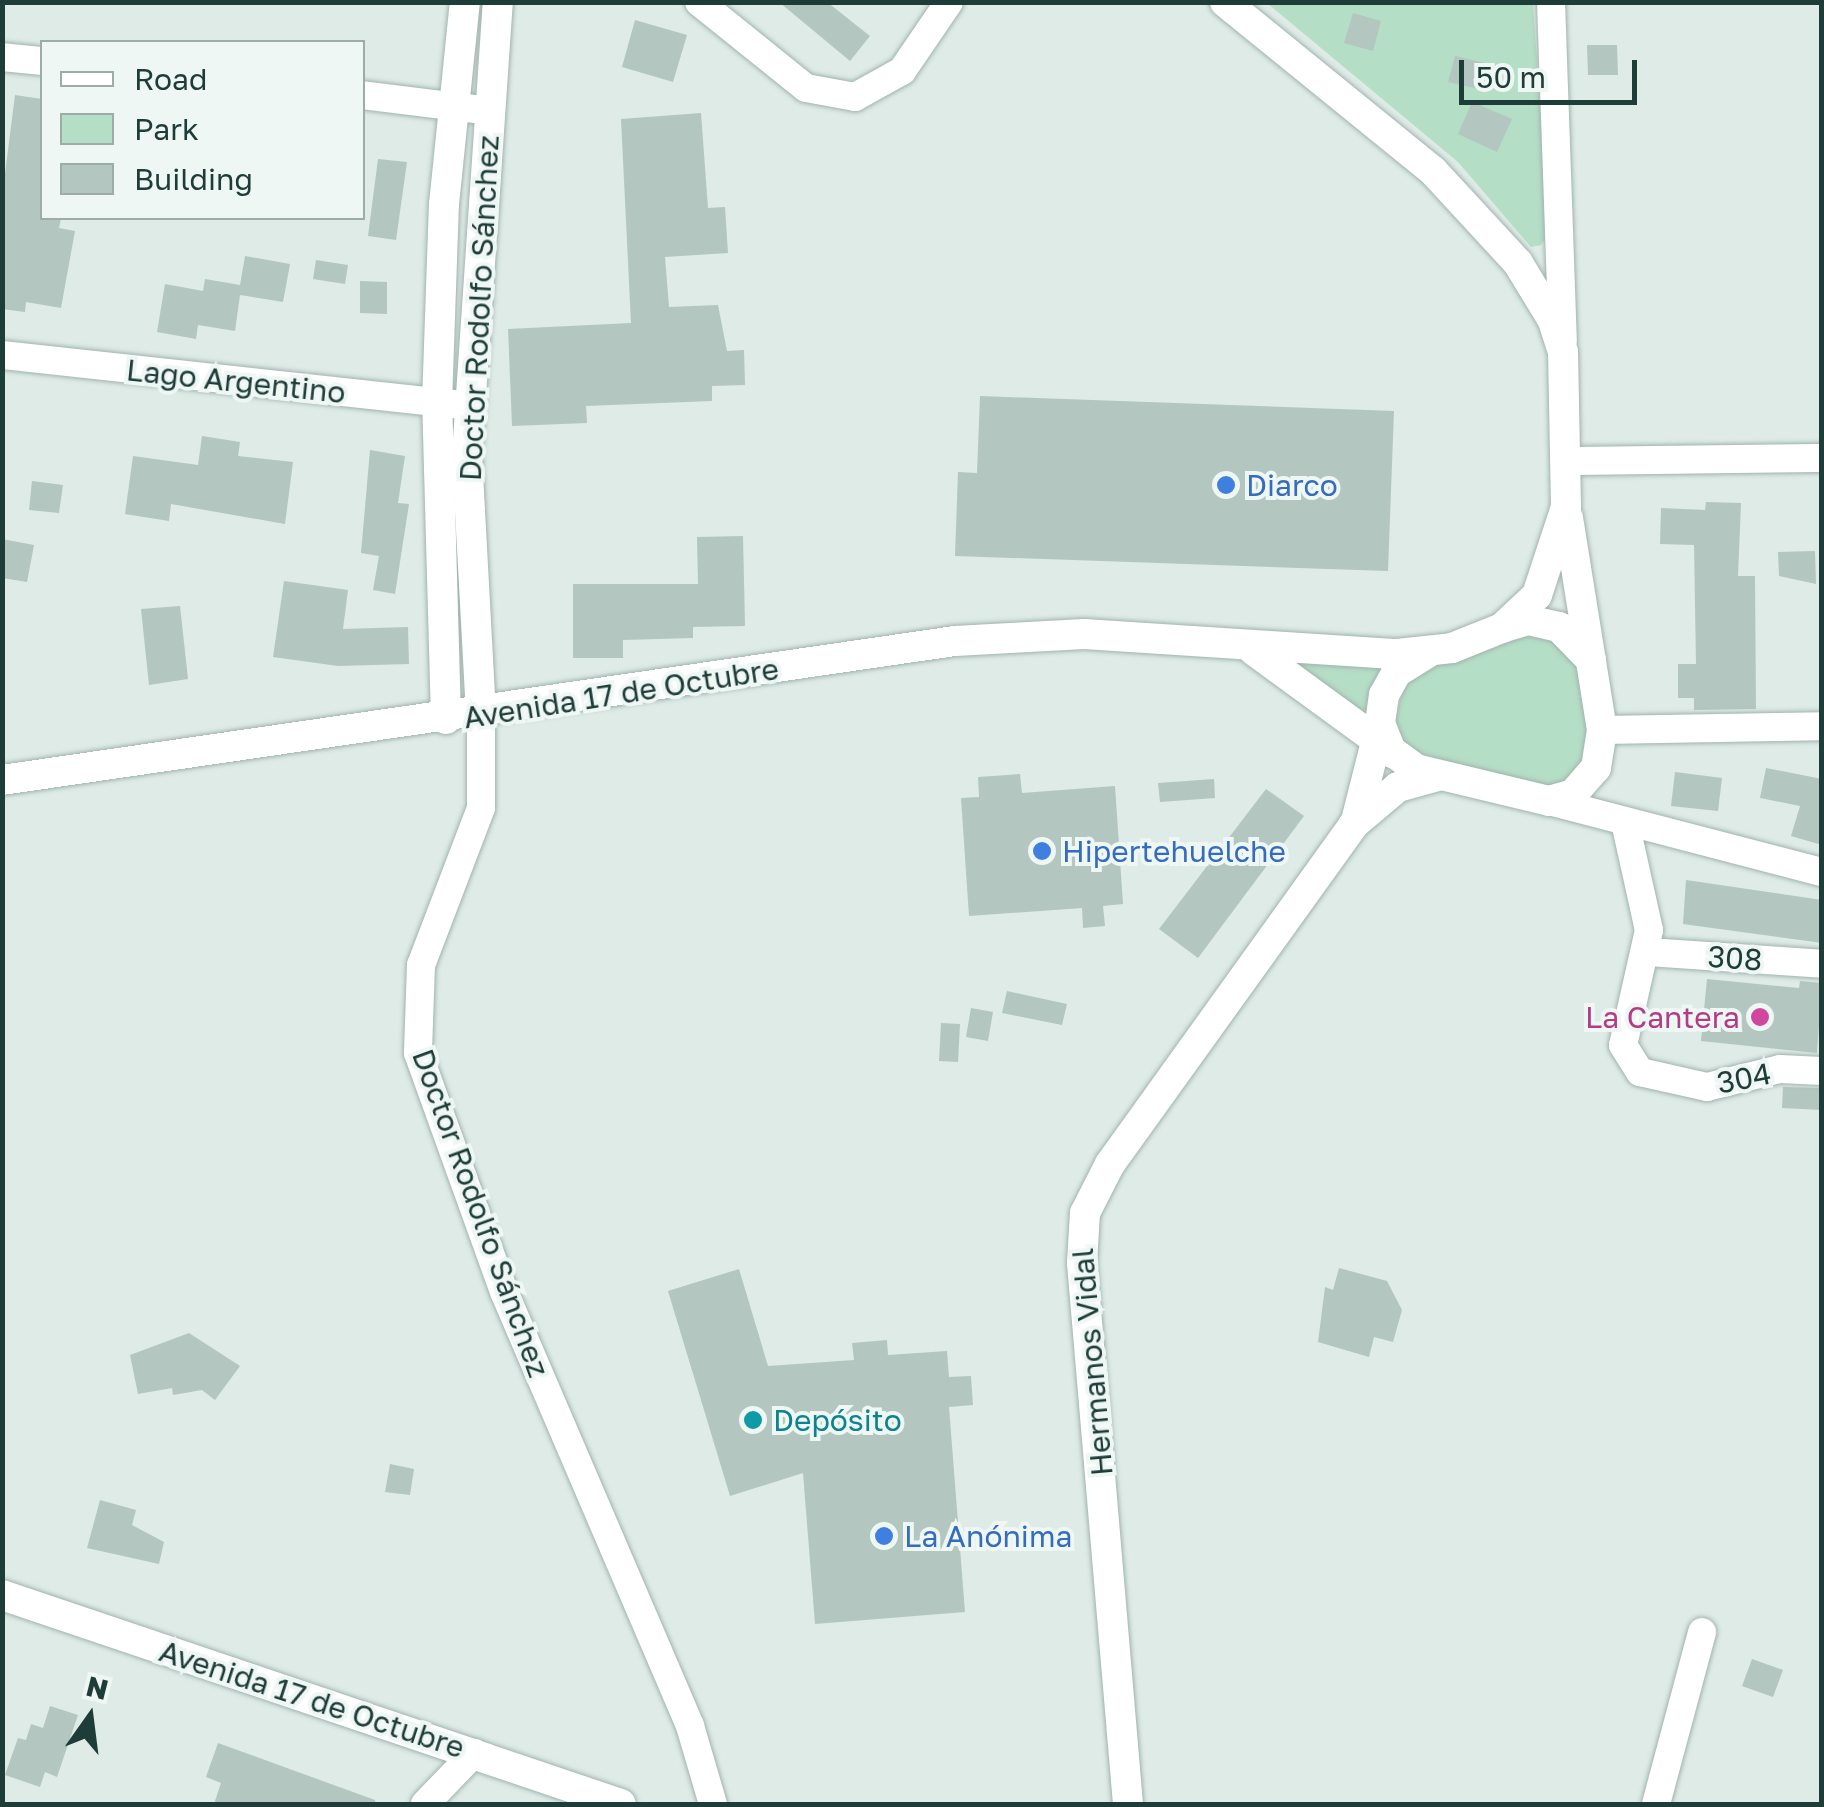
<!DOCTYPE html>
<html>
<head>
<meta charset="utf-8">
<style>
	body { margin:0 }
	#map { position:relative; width:1824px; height:1807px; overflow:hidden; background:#deebe7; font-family:"Golos Text",sans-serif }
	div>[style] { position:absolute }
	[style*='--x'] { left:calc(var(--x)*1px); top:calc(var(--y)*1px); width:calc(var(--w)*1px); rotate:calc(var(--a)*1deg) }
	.green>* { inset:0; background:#b5dec6 }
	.building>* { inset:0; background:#b3c6c0 }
	.roads { filter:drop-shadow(0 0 2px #a1b3af) drop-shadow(0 0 2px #a1b3af) }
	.street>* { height:28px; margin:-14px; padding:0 14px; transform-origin:14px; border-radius:14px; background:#fff }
	.secondary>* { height:30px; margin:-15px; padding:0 15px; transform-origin:15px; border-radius:15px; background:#fff }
	.dots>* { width:28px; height:28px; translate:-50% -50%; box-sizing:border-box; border:5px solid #eff7f4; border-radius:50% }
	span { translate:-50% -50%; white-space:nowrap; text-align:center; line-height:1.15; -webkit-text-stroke:8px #eff7f4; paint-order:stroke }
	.street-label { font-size:30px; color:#1e3c38 }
	.shop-label { font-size:30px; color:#366cbe }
	.left { translate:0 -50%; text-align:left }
	.hotel-label { font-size:30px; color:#b23c85 }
	.right { translate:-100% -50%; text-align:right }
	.culture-label { font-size:30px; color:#0d838f }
	.frame { position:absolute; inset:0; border:5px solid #1e3c38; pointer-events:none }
	.legend { position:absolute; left:40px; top:40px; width:325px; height:180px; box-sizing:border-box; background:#eff7f4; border:2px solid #9baca9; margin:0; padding:12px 18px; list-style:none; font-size:30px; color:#1e3c38 }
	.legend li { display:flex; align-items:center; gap:20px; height:50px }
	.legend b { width:50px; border:2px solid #9baca9 }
	.north { position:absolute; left:40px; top:1667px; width:100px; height:100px; -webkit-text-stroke:8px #eff7f4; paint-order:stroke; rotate:14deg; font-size:28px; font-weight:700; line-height:40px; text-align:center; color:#1e3c38 }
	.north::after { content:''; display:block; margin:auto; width:35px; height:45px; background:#1e3c38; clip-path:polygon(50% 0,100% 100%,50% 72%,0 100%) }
	.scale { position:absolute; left:1459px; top:60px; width:178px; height:45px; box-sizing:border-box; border:5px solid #1e3c38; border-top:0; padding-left:12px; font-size:30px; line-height:35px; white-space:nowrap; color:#1e3c38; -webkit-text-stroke:8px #eff7f4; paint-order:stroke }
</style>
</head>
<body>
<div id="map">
	<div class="green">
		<i style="clip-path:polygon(1267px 3px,1533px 3px,1549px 233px,1541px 245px,1531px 247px,1458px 162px)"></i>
		<i style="clip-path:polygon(1515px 634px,1553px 636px,1579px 662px,1591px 742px,1576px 775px,1552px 789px,1424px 759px,1404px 745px,1395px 723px,1404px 684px,1427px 663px)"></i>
		<i style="clip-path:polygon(1291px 657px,1386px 663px,1371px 717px,1292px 663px)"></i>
	</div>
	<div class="building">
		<i style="clip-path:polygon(779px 2px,827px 2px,870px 36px,850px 61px)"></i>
		<i style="clip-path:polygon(1353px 13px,1381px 21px,1373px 51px,1344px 43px)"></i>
		<i style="clip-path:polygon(635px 20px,687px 35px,673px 82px,622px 67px)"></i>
		<i style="clip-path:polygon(1587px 45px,1617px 45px,1618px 75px,1588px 75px)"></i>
		<i style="clip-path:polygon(1455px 56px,1489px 64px,1483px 90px,1448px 82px)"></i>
		<i style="clip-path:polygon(15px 95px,42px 99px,42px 218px,61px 218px,59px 228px,75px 231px,61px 308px,26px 302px,25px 312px,2px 309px,2px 197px)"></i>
		<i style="clip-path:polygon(1472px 102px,1512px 119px,1497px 152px,1458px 134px)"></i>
		<i style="clip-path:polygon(701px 113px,708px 208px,725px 207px,728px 253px,665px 257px,669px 307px,718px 305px,727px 351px,744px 350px,745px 385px,712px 386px,712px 401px,586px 406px,587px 423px,512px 426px,508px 329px,631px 323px,621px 119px)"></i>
		<i style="clip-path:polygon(378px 159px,407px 162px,396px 240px,368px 236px)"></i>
		<i style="clip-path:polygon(245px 256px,290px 264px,283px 302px,240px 295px,235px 331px,198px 325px,196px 339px,157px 332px,165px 284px,203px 291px,205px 279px,240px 285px)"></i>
		<i style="clip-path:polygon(316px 260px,348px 265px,345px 284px,313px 279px)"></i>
		<i style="clip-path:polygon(360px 281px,387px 282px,387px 314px,360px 313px)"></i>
		<i style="clip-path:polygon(980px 396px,1394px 411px,1388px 571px,955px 556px,958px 472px,977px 473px)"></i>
		<i style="clip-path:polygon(202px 436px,240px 442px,238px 456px,293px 462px,285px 524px,171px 504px,169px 521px,125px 514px,133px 456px,198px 465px)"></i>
		<i style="clip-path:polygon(370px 450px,405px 456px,398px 503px,409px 504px,395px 594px,373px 590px,379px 556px,361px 553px)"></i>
		<i style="clip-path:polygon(32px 481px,63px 485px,59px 513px,29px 510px)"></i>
		<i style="clip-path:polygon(1706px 502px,1741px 503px,1738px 576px,1755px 576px,1756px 709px,1694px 710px,1694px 698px,1678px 698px,1678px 664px,1696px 664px,1694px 545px,1660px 544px,1661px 508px,1705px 510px)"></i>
		<i style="clip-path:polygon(743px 536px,745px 626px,693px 627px,693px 638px,623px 640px,623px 658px,573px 658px,573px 584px,698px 584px,697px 537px)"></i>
		<i style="clip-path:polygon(2px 539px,34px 545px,27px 582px,2px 578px)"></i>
		<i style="clip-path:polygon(1815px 551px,1816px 584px,1779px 576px,1778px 552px)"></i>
		<i style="clip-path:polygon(284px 581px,348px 590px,343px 629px,408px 627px,409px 664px,338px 666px,273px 657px)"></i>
		<i style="clip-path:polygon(180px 606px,188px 679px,149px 685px,141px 609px)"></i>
		<i style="clip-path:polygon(1766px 768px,1822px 779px,1822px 845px,1791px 836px,1800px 806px,1760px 798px)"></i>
		<i style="clip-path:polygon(1675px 772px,1722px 778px,1718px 811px,1671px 806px)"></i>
		<i style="clip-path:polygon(1020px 774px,1022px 793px,1115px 786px,1123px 904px,1103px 906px,1105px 926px,1083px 928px,1082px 908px,969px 916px,961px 798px,979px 797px,978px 777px)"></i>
		<i style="clip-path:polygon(1214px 779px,1215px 798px,1160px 802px,1158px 783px)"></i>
		<i style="clip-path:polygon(1266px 789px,1304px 816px,1198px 958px,1159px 929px)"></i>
		<i style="clip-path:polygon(1686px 880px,1822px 900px,1822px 943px,1683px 924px)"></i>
		<i style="clip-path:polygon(1707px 979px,1799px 988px,1800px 981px,1822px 983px,1817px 1053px,1701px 1041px)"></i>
		<i style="clip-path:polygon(1007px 991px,1067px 1004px,1062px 1025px,1002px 1013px)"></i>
		<i style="clip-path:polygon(971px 1008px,993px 1012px,988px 1041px,966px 1037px)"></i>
		<i style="clip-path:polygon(941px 1023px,960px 1024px,958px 1062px,939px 1061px)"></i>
		<i style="clip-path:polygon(1783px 1087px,1822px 1088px,1822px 1110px,1782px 1108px)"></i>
		<i style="clip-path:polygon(1339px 1268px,1387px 1281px,1402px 1310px,1393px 1342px,1374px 1337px,1369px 1357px,1318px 1342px,1325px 1287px,1333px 1290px)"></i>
		<i style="clip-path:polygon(739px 1269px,768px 1366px,854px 1360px,852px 1343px,887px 1340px,888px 1355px,947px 1351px,949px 1377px,971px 1376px,973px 1405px,949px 1407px,965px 1612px,815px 1624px,803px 1473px,730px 1496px,668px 1291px)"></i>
		<i style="clip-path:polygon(189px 1333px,240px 1366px,215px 1400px,202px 1390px,173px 1395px,172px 1388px,138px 1394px,130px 1355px)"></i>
		<i style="clip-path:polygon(390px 1464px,414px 1469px,410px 1495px,385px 1492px)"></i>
		<i style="clip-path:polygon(100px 1500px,136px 1510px,132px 1525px,164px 1542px,159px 1564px,87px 1548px)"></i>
		<i style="clip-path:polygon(1752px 1659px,1783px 1670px,1773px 1697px,1742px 1686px)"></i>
		<i style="clip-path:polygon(50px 1706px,78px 1715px,57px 1777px,45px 1772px,40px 1787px,5px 1775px,18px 1738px,26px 1740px,31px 1724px,43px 1728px)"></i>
		<i style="clip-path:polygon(218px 1743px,375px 1800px,375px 1804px,214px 1804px,221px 1783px,206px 1777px)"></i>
	</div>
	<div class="roads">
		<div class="street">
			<i style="--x:699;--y:2;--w:137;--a:38.8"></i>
			<i style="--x:806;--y:88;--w:50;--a:10.4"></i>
			<i style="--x:855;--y:97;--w:54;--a:-29"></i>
			<i style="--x:902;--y:71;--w:83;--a:-55.7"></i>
			<i style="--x:1551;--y:2;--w:339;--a:88"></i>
			<i style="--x:2;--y:57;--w:40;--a:5.7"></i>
			<i style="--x:362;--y:95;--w:129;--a:7.1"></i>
			<i style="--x:2;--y:355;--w:470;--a:6.2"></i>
			<i style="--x:1568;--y:461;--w:254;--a:-0.7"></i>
			<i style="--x:481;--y:714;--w:94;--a:90"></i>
			<i style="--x:481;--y:808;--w:168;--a:110.9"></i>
			<i style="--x:421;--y:965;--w:88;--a:92"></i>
			<i style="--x:418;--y:1053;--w:256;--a:70.2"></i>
			<i style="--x:505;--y:1294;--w:470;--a:66.8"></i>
			<i style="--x:690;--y:1726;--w:81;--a:73.6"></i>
			<i style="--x:1602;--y:730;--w:220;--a:-1"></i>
			<i style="--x:1549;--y:801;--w:282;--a:14.6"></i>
			<i style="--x:1625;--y:822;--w:111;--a:77.5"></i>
			<i style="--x:1649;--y:930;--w:118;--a:102.7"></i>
			<i style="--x:1623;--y:1045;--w:32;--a:58"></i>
			<i style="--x:1640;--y:1072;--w:69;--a:12.6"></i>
			<i style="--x:1707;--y:1087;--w:75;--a:-13.9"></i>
			<i style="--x:1780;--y:1069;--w:42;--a:2.7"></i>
			<i style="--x:1648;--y:952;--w:174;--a:3.9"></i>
			<i style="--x:425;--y:1804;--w:71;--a:-46.1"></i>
			<i style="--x:1656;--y:1804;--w:178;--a:-75"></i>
		</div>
		<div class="secondary">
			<i style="--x:1505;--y:627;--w:24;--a:-17"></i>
			<i style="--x:1528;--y:620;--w:32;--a:13"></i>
			<i style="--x:1559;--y:627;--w:46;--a:45.9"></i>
			<i style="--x:1253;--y:650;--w:202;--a:36.1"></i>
			<i style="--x:1416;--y:769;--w:137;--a:13.5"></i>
			<i style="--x:1549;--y:801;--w:25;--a:-16"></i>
			<i style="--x:1573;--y:794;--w:35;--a:-49"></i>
			<i style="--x:1596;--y:768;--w:38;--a:-81"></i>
			<i style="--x:1602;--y:730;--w:216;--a:-99.1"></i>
			<i style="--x:481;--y:714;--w:260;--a:-93.1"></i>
			<i style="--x:467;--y:454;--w:453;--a:-86.1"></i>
			<i style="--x:446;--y:719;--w:316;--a:-91.6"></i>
			<i style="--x:437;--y:403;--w:199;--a:-88"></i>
			<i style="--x:444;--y:204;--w:203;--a:-84.1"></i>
			<i style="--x:1392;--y:753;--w:32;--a:-112"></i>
			<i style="--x:1380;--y:723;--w:28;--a:-82"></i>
			<i style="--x:1384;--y:695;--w:26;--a:-61"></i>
			<i style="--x:1397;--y:672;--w:36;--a:-32"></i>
			<i style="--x:2;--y:780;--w:963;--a:-8.3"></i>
			<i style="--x:955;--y:641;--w:129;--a:-3.1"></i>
			<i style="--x:1084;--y:634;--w:314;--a:3.7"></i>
			<i style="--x:1397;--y:654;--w:55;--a:-6.2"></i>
			<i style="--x:1452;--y:648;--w:54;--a:-21.8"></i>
			<i style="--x:1502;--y:628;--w:48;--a:-43.3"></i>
			<i style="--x:1537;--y:595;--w:93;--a:-71.8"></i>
			<i style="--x:1566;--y:507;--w:155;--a:-91.1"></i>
			<i style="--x:1563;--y:352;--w:35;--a:-108"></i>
			<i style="--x:1552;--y:319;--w:66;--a:-121.3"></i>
			<i style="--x:1518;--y:263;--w:125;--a:-132.7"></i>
			<i style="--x:1433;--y:171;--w:268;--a:-140.9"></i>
			<i style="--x:1357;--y:817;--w:94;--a:-75.8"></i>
			<i style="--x:2;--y:1595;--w:653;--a:18.66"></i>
			<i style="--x:1128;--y:1804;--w:543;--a:-94.86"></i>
			<i style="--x:1082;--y:1263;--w:50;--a:-86.6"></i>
			<i style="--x:1085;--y:1213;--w:55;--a:-63"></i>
			<i style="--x:1110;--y:1164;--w:418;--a:-54.3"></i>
			<i style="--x:1354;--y:824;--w:57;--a:-40.1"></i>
			<i style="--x:1398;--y:787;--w:41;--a:-15.4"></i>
		</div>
	</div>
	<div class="dots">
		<i style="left:1226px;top:485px;background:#3f7fe0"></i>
		<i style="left:1042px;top:851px;background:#3f7fe0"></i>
		<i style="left:1760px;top:1017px;background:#d1479c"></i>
		<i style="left:753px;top:1420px;background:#0f9aa8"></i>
		<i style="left:884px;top:1536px;background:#3f7fe0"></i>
	</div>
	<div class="street-label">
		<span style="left:479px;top:308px;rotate:-87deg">Doctor Rodolfo Sánchez</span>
		<span style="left:236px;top:381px;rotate:6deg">Lago Argentino</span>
		<span style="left:621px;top:693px;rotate:-9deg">Avenida 17 de Octubre</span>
		<span style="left:1735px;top:958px;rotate:4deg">308</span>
		<span style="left:1744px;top:1078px;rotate:-11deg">304</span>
		<span style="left:481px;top:1213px;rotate:70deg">Doctor Rodolfo Sánchez</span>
		<span style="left:1092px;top:1362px;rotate:-95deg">Hermanos Vidal</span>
		<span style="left:312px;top:1699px;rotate:18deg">Avenida 17 de Octubre</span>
	</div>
	<div class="shop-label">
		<span class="left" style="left:1246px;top:485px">Diarco</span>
		<span class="left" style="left:1062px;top:851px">Hipertehuelche</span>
		<span class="left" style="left:904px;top:1536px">La Anónima</span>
	</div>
	<div class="hotel-label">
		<span class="right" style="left:1740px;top:1017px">La Cantera</span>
	</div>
	<div class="culture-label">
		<span class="left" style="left:773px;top:1420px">Depósito</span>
	</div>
	<div class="frame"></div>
	<ul class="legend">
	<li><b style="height:12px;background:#fff"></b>Road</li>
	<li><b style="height:28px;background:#b5dec6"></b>Park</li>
	<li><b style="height:28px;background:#b3c6c0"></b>Building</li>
	</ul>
	<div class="north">N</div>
	<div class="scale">50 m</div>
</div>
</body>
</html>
